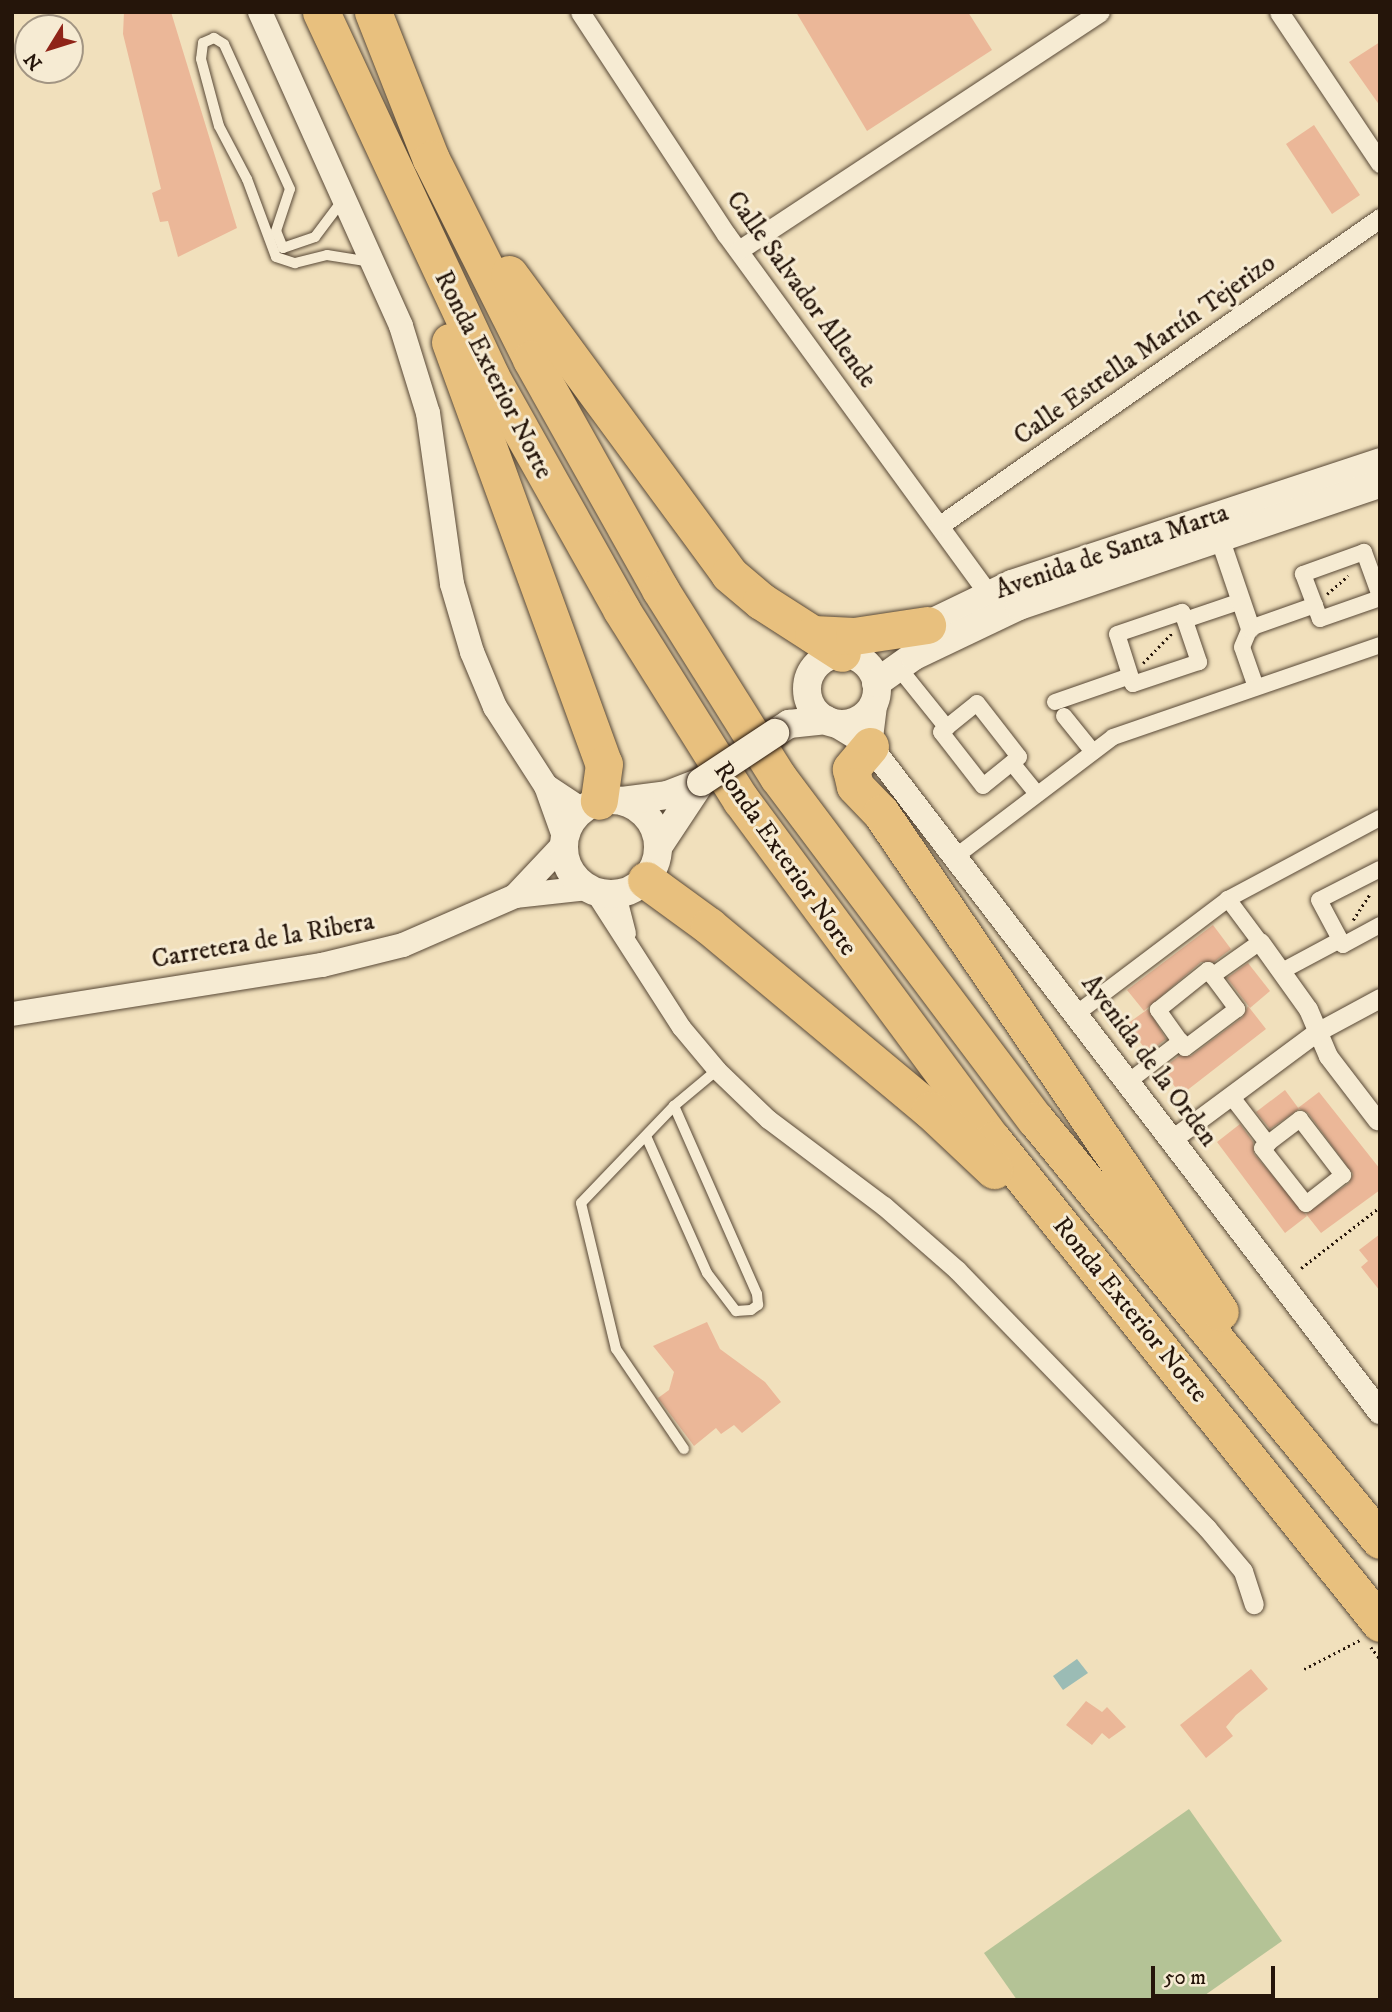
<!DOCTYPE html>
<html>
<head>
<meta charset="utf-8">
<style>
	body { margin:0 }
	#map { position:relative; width:1392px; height:2012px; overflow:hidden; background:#f1e0bc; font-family:"IM FELL DW Pica",serif }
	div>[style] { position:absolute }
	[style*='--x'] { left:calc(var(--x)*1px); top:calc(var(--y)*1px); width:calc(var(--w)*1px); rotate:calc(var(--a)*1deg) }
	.green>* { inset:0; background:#b4c396 }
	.water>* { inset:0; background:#9bbcb5 }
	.building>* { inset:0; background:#ebb798 }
	.path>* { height:2.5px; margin-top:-1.25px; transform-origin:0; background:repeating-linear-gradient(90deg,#25150a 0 2px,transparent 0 5.5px) }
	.roads { filter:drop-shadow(0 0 2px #584836) drop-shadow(0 0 2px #584836) }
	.service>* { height:10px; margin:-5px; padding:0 5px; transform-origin:5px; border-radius:5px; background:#f6ebd3 }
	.pedestrian>* { height:16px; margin:-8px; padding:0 8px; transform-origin:8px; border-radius:8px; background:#f6ebd3 }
	.minor>* { height:19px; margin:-9.5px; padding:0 9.5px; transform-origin:9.5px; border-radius:9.5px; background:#f6ebd3 }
	.tertiary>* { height:24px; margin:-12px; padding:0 12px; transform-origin:12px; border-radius:12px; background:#f6ebd3 }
	.secondary>* { height:28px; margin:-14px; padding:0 14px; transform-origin:14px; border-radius:14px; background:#f6ebd3 }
	.secondary>.ring { margin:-14px; padding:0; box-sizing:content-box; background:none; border:28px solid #f6ebd3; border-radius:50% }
	.motorway>* { height:37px; margin:-18.5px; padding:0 18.5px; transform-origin:18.5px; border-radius:18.5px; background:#e8c07e }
	.bridges { filter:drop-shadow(0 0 2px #25150a) drop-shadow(0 0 2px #25150a) }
	.secondary-bridge>* { height:28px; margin:-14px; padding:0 14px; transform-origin:14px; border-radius:14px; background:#f6ebd3 }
	span { translate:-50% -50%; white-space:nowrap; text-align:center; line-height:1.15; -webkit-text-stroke:6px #f6ebd3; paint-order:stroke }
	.street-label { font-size:26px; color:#25150a }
	.frame { position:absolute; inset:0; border:14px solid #25150a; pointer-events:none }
	.north { position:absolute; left:14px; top:14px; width:70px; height:70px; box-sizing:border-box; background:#f6ebd3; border:2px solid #a29583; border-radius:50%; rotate:232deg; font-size:19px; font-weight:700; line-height:28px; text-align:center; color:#25150a }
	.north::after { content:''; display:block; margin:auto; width:24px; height:32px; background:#8f2418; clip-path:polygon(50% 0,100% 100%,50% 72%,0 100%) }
	.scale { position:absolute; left:1151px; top:1966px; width:124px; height:32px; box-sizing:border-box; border:4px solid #25150a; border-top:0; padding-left:9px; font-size:21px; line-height:24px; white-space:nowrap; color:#25150a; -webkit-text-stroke:5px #f6ebd3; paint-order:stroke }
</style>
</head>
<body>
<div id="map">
	<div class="green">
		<i style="clip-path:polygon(1189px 1809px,1282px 1941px,1198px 2000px,1017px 2000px,984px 1953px)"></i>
	</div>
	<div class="water">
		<i style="clip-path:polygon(1077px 1659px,1088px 1673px,1063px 1690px,1053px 1676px)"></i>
	</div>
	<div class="building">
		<i style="clip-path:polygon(124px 12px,171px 12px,237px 228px,178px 257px,168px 221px,160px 222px,152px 193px,161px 189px,123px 34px)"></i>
		<i style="clip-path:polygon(796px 12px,968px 12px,992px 50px,867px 131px)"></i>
		<i style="clip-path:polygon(1380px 42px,1380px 106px,1349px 62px)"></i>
		<i style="clip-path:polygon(1314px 125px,1360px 195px,1332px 214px,1286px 144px)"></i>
		<i style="clip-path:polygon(1213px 925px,1231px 949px,1214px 962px,1201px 962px,1144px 1011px,1127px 990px)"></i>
		<i style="clip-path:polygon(1248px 963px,1270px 991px,1250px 1008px,1227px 978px)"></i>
		<i style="clip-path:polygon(1248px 1006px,1266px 1029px,1181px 1095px,1162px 1069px,1179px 1056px,1191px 1056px,1243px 1017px)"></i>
		<i style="clip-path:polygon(1148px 1009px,1166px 1039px,1148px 1053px,1127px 1024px)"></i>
		<i style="clip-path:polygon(1285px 1090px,1299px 1109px,1270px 1129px,1256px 1112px)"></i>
		<i style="clip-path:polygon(1319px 1092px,1380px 1169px,1380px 1190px,1321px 1233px,1306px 1214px,1349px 1183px,1353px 1174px,1308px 1113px,1298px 1108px)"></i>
		<i style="clip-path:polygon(1240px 1124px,1253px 1142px,1254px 1154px,1307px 1216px,1285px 1233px,1217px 1142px)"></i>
		<i style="clip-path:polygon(1380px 1234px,1380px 1291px,1361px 1267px,1368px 1261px,1359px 1250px)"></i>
		<i style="clip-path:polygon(707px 1322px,720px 1349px,765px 1382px,781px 1402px,742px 1433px,734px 1425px,721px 1434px,716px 1428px,694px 1446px,658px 1398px,669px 1390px,674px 1372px,653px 1346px)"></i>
		<i style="clip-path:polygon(1251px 1669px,1268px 1689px,1236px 1715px,1226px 1727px,1233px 1736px,1206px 1758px,1180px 1725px)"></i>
		<i style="clip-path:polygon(1086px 1701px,1102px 1712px,1107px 1707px,1126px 1727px,1109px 1739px,1102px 1733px,1092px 1745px,1066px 1725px)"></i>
	</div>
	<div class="path">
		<i style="--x:1327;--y:594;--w:28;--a:-41"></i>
		<i style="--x:1143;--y:663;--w:43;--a:-45.9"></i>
		<i style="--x:1353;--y:920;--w:31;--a:-57"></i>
		<i style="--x:1301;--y:1268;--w:100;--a:-37.7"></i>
		<i style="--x:1371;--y:1647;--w:15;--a:53"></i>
		<i style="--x:1304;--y:1669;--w:63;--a:-27.4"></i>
	</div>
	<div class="roads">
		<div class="service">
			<i style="--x:342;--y:201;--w:45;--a:126.9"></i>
			<i style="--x:315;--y:237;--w:34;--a:161"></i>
			<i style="--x:283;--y:248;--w:18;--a:-112"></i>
			<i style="--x:276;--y:231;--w:44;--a:-71.6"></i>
			<i style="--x:290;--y:189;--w:159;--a:-114.5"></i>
			<i style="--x:224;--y:44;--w:12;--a:-149"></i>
			<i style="--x:214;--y:38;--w:12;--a:156"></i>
			<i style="--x:203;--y:43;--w:16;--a:97"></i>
			<i style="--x:201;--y:59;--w:69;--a:75"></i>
			<i style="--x:219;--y:126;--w:60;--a:62.2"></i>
			<i style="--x:247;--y:179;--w:83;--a:69.6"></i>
			<i style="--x:276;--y:257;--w:20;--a:18"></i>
			<i style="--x:295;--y:263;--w:33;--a:-14"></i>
			<i style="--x:327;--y:255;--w:39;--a:9"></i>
			<i style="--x:646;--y:1136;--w:150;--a:66"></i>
			<i style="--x:707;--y:1273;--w:48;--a:52.7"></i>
			<i style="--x:736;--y:1311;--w:15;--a:-4"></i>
			<i style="--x:751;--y:1310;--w:9;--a:-36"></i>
			<i style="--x:758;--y:1305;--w:11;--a:-95"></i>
			<i style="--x:757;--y:1294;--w:206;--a:-113.8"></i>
			<i style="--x:684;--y:1449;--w:121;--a:-124.2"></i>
			<i style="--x:616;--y:1349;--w:150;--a:-103.5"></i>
			<i style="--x:581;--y:1203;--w:134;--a:-46.2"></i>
			<i style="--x:674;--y:1106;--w:56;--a:-39.9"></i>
		</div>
		<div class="pedestrian">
			<i style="--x:1380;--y:596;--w:47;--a:-110"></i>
			<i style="--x:1364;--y:552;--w:65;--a:160.2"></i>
			<i style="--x:1303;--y:574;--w:48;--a:69.3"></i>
			<i style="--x:1320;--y:619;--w:64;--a:-19.3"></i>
			<i style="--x:1182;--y:612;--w:53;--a:71.2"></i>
			<i style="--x:1199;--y:662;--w:70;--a:161.6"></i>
			<i style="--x:1133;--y:684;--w:52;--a:-107.7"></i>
			<i style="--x:1117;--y:634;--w:69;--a:-18.7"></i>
			<i style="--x:1185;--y:620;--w:59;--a:-18.7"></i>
			<i style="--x:898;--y:667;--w:78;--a:51.2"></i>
			<i style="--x:1256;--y:687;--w:42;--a:-109.3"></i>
			<i style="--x:1242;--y:647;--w:21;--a:-67"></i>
			<i style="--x:1250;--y:628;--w:69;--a:-19.5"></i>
			<i style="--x:1055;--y:702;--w:79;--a:-19.1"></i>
			<i style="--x:977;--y:703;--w:68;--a:52.1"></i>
			<i style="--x:1019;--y:757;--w:46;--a:141.1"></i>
			<i style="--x:983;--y:786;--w:68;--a:-127.9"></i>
			<i style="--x:941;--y:732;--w:46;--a:-38.9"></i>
			<i style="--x:1064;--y:716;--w:46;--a:51.1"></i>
			<i style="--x:1012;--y:763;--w:40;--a:51"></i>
			<i style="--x:955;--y:857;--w:198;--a:-37.2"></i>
			<i style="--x:1113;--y:737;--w:282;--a:-19"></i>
			<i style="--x:1380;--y:869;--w:68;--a:153.1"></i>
			<i style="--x:1319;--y:900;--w:51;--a:61.9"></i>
			<i style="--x:1343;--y:945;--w:42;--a:-28.4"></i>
			<i style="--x:1208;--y:970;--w:49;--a:53.4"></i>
			<i style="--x:1237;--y:1009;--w:65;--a:143.1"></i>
			<i style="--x:1185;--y:1048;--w:47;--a:-125.4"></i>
			<i style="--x:1158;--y:1010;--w:64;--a:-38.7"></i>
			<i style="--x:1282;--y:971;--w:66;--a:-28.1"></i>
			<i style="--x:1212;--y:976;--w:59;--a:-35.3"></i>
			<i style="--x:1260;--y:942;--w:54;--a:-126.7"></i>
			<i style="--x:1076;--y:1014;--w:191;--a:-37.1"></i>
			<i style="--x:1228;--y:899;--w:172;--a:-28.1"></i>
			<i style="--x:1128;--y:1082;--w:67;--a:-37.7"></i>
			<i style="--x:1231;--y:1096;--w:61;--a:52.4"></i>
			<i style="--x:1300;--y:1119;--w:71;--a:52.5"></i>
			<i style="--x:1343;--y:1175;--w:47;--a:141.9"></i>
			<i style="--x:1306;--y:1204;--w:71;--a:-128.2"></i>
			<i style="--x:1262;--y:1148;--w:48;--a:-37.3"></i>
		</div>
		<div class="minor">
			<i style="--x:580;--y:12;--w:266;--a:56.7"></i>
			<i style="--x:726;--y:234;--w:444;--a:53.9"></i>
			<i style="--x:1279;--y:12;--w:182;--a:56.2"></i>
			<i style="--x:739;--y:250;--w:432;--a:-33.4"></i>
			<i style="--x:940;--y:525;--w:537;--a:-34.9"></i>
			<i style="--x:1219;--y:537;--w:96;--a:71.2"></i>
			<i style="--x:593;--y:890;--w:163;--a:57.3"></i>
			<i style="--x:681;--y:1027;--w:56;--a:50.1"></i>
			<i style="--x:717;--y:1070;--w:71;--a:43.9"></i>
			<i style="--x:768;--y:1119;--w:145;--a:36.9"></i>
			<i style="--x:884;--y:1206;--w:97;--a:41.2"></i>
			<i style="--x:957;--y:1270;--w:359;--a:45.9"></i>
			<i style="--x:1207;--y:1528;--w:56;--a:50.1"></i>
			<i style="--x:1243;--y:1571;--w:35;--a:72"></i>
			<i style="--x:616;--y:894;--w:40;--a:75.6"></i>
			<i style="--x:1260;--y:942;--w:82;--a:54.4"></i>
			<i style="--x:1308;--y:1009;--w:51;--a:66.9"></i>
			<i style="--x:1328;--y:1056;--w:81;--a:52.6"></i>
			<i style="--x:1171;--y:1140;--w:179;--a:-36.6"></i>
			<i style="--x:1315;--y:1033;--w:74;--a:-28.3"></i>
		</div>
		<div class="tertiary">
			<i style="--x:260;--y:12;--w:344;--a:65.8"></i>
			<i style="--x:401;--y:326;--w:91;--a:72.8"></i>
			<i style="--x:428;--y:413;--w:173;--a:82"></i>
			<i style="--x:452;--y:584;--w:71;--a:73.6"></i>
			<i style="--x:472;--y:652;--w:60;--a:67.3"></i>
			<i style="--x:495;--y:707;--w:94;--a:57.2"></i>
			<i style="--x:546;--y:786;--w:56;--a:70.3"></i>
			<i style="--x:832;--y:723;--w:44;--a:31.2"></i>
			<i style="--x:870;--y:746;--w:839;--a:52.56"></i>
			<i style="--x:870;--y:746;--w:48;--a:-82.9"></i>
			<i style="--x:546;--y:786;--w:43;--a:33.7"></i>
			<i style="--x:515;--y:896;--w:71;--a:-46.7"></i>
			<i style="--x:12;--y:1014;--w:314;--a:-9"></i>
			<i style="--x:322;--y:965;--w:83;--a:-13.9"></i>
			<i style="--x:403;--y:945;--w:122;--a:-23.6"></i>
			<i style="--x:515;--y:896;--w:73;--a:-6.3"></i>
		</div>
		<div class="secondary">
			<i style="--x:910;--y:633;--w:113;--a:-25.7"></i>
			<i style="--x:1012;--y:584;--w:388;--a:-18.3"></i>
			<i class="ring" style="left:807px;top:654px;width:42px;height:42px"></i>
			<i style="--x:876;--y:683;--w:47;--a:-35.4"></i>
			<i style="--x:914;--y:656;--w:116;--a:-25.5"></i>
			<i style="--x:1019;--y:606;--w:381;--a:-18.7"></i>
			<i style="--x:775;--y:733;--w:17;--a:-33"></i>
			<i style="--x:789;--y:724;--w:38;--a:-6"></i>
			<i class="ring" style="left:564px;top:800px;width:66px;height:66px"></i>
			<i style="--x:622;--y:801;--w:45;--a:-7.6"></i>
			<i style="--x:667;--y:795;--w:36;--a:-21"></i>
			<i style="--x:658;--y:847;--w:78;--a:-56.5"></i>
		</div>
		<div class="motorway">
			<i style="--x:321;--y:12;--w:403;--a:65"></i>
			<i style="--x:491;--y:377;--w:266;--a:60.7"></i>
			<i style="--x:621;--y:609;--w:226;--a:57.9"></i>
			<i style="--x:741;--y:800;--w:423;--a:53.5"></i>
			<i style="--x:993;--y:1140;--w:619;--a:51.3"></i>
			<i style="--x:373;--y:12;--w:158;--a:68.5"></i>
			<i style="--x:431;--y:159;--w:224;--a:63.4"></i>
			<i style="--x:531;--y:359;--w:264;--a:60.7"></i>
			<i style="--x:660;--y:589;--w:222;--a:57.9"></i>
			<i style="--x:778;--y:777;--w:429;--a:53.1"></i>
			<i style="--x:1036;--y:1120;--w:543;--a:50.68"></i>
			<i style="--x:509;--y:274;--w:372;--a:53.7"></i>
			<i style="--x:729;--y:574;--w:42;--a:40.2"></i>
			<i style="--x:761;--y:601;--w:96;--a:32.7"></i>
			<i style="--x:450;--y:342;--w:449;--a:70"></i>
			<i style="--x:604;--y:764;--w:37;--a:98"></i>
			<i style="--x:813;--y:634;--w:41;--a:2.8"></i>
			<i style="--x:854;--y:636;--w:74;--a:-8.6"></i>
			<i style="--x:870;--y:746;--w:30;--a:130"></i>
			<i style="--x:851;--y:769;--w:17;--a:77"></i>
			<i style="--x:855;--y:786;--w:37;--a:46"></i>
			<i style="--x:881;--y:813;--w:603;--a:55.81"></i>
			<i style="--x:646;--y:880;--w:78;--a:36.1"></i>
			<i style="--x:709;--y:926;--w:288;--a:39.8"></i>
			<i style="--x:930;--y:1110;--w:88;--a:43.2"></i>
		</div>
	</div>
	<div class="bridges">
		<div class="secondary-bridge">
			<i style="--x:701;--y:782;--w:89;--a:-33.5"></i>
		</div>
	</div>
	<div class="street-label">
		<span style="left:801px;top:290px;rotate:54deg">Calle Salvador Allende</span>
		<span style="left:1145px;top:350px;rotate:-35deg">Calle Estrella Martín Tejerizo</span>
		<span style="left:493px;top:375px;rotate:63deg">Ronda Exterior Norte</span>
		<span style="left:1112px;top:552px;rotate:-19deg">Avenida de Santa Marta</span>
		<span style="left:785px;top:859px;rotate:55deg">Ronda Exterior Norte</span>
		<span style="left:263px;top:941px;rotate:-10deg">Carretera de la Ribera</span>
		<span style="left:1149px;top:1061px;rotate:53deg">Avenida de la Orden</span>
		<span style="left:1130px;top:1310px;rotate:51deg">Ronda Exterior Norte</span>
	</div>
	<div class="frame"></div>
	<div class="north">N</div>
	<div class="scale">50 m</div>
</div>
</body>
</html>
